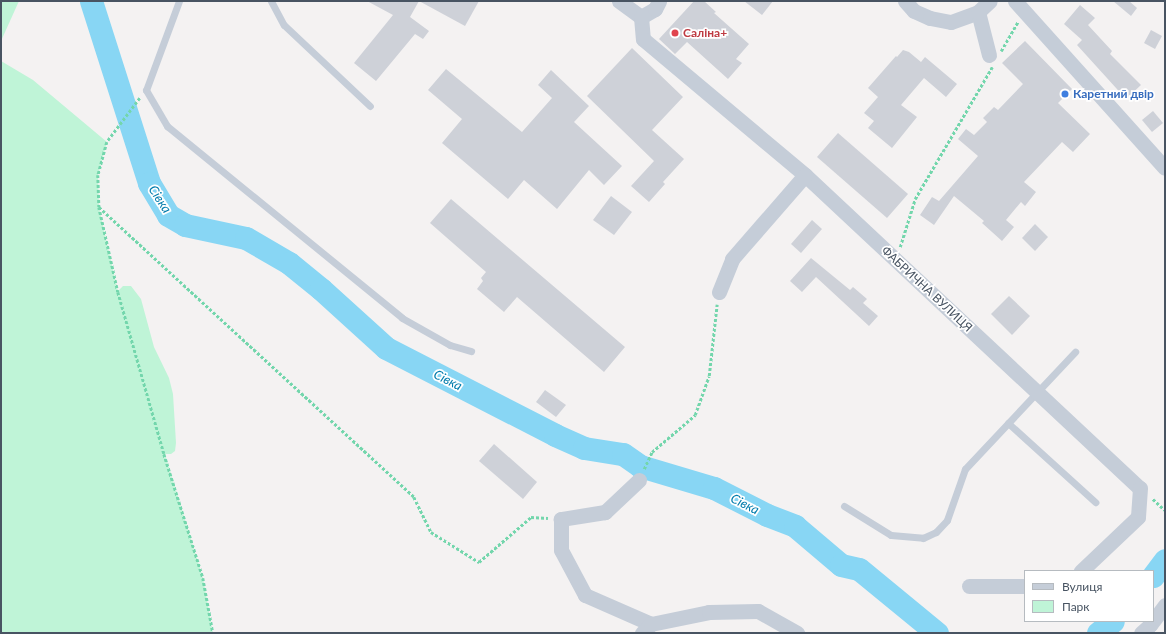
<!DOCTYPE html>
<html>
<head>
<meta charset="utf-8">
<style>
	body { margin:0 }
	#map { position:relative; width:1166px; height:634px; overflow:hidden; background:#f4f2f2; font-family:Lato,sans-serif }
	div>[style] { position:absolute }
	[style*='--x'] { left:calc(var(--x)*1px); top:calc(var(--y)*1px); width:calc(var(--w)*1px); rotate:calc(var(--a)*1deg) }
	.green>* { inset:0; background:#bff4d7 }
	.river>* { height:23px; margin:-11.5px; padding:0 11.5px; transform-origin:11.5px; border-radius:11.5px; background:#88d6f4 }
	.building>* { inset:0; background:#ced1d8 }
	.path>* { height:2.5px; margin-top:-1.25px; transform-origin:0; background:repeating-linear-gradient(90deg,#73d6ac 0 3px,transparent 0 5px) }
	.service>* { height:7px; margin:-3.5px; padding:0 3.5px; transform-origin:3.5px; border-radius:3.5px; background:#c5cdd8 }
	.minor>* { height:15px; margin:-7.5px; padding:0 7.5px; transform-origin:7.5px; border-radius:7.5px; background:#c5cdd8 }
	.dots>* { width:11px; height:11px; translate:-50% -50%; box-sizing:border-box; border:2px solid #fff; border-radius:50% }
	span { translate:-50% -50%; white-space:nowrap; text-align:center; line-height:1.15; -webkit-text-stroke:3.5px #fff; paint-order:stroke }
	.health-label { font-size:12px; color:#be3a42; font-weight:700 }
	.left { translate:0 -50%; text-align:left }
	.shop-label { font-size:12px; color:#366cbe; font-weight:700 }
	.street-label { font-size:12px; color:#485462 }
	.water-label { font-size:13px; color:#027cac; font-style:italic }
	.frame { position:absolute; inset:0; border:2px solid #485462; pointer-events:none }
	.legend { position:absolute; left:1024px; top:570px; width:130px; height:52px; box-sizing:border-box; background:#fff; border:1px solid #b6bbc0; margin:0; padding:5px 7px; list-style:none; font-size:12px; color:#485462 }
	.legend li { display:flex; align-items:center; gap:8px; height:20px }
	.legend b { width:20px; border:1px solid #b6bbc0 }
</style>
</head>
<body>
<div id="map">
	<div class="green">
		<i style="clip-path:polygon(1px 1px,19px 1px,1px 41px)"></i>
		<i style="clip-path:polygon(1px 61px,33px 80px,107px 142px,98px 175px,99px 208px,118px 291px,123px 286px,131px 286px,141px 299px,154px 347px,169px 378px,173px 394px,176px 443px,175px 451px,171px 454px,165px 454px,203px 578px,213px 633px,1px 633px)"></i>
	</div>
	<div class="river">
		<i style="--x:91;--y:1;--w:191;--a:72.3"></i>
		<i style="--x:149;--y:183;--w:37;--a:59"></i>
		<i style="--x:168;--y:215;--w:20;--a:30"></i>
		<i style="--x:185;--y:225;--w:62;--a:12"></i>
		<i style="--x:246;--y:238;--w:50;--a:30.2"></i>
		<i style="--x:289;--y:263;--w:41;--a:39.1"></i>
		<i style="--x:321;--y:289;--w:88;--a:42.2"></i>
		<i style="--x:386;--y:348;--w:190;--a:27.2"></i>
		<i style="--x:555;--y:435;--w:32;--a:24"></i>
		<i style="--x:584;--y:448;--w:39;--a:9"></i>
		<i style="--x:623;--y:454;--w:21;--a:35"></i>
		<i style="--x:640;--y:466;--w:77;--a:16.6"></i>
		<i style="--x:714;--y:488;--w:59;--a:27"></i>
		<i style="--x:767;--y:515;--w:30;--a:21"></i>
		<i style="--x:795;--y:526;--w:60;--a:40.3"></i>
		<i style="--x:841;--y:565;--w:18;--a:13"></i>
		<i style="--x:859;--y:569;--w:101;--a:39.4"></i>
		<i style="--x:1153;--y:576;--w:20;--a:-53"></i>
		<i style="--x:1098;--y:633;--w:19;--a:-39"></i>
	</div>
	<div class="building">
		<i style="clip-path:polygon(367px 1px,419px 1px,410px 17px,429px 31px,423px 39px,415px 34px,376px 81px,354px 63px,393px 15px)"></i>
		<i style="clip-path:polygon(419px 1px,479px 1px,465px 26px)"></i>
		<i style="clip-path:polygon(694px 1px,704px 1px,716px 12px,714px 13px,749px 44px,736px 59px,742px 63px,728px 79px,687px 42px,675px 54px,659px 39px)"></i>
		<i style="clip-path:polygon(744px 1px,773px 1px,762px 15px)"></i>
		<i style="clip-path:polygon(1113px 1px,1129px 1px,1137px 8px,1131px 16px)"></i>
		<i style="clip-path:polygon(1080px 5px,1095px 18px,1088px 25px,1112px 51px,1110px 54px,1141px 85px,1126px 99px,1077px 45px,1082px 40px,1064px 24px)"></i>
		<i style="clip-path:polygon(1151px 30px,1162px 36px,1155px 49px,1144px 43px)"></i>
		<i style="clip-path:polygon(1025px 41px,1072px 89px,1058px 103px,1090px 134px,1073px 152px,1062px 142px,1024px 182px,1036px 192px,1025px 206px,1021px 202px,1006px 220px,1014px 227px,1002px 241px,982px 223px,984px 221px,954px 196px,934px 225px,920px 215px,932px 197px,939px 201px,978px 156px,958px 139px,966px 129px,974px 135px,987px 122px,983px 118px,994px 107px,998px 110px,1023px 84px,1002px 63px)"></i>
		<i style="clip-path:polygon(632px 48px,683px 97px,652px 130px,684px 159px,663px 182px,665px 184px,649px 202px,631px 186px,654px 161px,587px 96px)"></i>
		<i style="clip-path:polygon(903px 50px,909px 52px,921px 62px,925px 57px,957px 84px,946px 97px,924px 78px,901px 105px,917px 117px,892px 148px,868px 128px,874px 121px,864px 113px,878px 97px,868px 88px,896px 56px,897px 57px)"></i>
		<i style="clip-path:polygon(446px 69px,522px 132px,552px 98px,538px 85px,551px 70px,589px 106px,574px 122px,622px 166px,604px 185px,589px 170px,557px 209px,524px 180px,508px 199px,442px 143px,462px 119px,428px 90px)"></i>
		<i style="clip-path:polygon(1153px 111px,1163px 123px,1152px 132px,1142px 120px)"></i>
		<i style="clip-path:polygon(838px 133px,908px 194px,887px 218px,817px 157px)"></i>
		<i style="clip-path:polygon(611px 196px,632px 212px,614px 235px,593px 220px)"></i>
		<i style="clip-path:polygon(451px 199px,625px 347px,604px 372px,517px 297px,504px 312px,477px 289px,483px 281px,481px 278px,486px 272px,430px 223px)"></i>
		<i style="clip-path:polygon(812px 220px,822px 229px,801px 253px,791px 244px)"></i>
		<i style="clip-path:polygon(1035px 224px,1048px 237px,1035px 251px,1022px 238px)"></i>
		<i style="clip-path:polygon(811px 258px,850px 290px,853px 287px,867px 299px,863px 303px,878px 316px,869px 326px,816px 277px,802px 292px,790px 281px)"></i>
		<i style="clip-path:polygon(1009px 296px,1030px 316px,1012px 335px,991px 314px)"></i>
		<i style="clip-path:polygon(545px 390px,566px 405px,556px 417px,536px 402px)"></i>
		<i style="clip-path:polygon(494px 444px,537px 482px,523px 499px,479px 461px)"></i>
	</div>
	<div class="path">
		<i style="--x:1001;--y:51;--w:34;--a:-60"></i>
		<i style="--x:140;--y:98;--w:55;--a:126.9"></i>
		<i style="--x:107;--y:142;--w:34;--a:105"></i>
		<i style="--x:98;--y:175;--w:32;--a:88"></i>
		<i style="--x:99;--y:207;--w:87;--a:77.4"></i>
		<i style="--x:118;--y:292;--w:168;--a:74.1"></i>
		<i style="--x:164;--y:454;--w:130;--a:72.5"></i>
		<i style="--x:203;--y:578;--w:56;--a:79.7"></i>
		<i style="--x:99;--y:207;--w:428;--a:42.6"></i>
		<i style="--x:414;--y:497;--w:39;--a:64"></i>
		<i style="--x:431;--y:532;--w:57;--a:32"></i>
		<i style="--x:479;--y:562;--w:69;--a:-40.9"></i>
		<i style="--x:531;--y:517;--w:17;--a:3"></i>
		<i style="--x:900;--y:247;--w:50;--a:-72.6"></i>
		<i style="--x:915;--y:199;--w:153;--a:-59.7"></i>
		<i style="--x:644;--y:469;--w:19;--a:-65"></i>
		<i style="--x:652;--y:452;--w:57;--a:-40.7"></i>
		<i style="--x:695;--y:415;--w:41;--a:-70.3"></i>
		<i style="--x:709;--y:376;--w:72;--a:-83.7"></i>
		<i style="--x:1153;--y:499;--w:16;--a:43"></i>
	</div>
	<div class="service">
		<i style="--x:179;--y:1;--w:95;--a:110.3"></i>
		<i style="--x:146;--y:90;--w:42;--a:59.7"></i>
		<i style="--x:167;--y:126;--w:303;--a:39.2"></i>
		<i style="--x:402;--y:318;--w:55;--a:29.4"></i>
		<i style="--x:450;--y:345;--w:22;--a:16"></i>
		<i style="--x:271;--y:1;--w:27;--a:62"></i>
		<i style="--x:284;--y:25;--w:118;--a:43.3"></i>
		<i style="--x:1008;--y:423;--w:118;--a:42.2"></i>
		<i style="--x:844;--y:506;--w:55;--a:31.7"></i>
		<i style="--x:891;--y:535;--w:32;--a:5"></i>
		<i style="--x:923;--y:538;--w:14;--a:-25"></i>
		<i style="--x:936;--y:532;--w:16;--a:-47"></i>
		<i style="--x:947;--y:520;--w:54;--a:-70.6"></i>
		<i style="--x:965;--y:469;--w:161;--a:-46.8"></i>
	</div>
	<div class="minor">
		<i style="--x:619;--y:1;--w:27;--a:36"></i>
		<i style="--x:905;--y:1;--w:13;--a:48"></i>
		<i style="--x:914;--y:11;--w:17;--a:24"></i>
		<i style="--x:930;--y:18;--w:21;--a:11"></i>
		<i style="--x:951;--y:22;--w:29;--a:-20"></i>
		<i style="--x:1015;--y:1;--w:224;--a:48.1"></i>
		<i style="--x:641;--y:17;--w:22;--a:85"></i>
		<i style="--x:643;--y:39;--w:212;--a:40"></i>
		<i style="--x:805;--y:175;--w:458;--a:43.1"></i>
		<i style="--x:1140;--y:488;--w:29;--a:94"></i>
		<i style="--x:1138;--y:517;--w:79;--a:136.5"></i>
		<i style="--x:641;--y:17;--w:16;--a:-30"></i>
		<i style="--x:655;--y:9;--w:9;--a:-63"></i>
		<i style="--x:989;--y:55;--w:44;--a:-104.3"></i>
		<i style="--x:978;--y:12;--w:16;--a:-43"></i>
		<i style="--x:719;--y:292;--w:35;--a:-68"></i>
		<i style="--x:732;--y:259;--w:111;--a:-49"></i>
		<i style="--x:639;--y:480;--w:47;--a:136.7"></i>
		<i style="--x:605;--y:512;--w:45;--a:171"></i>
		<i style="--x:561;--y:519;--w:31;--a:90"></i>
		<i style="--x:561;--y:550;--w:51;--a:61.9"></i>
		<i style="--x:585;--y:595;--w:72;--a:23.7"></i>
		<i style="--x:969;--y:586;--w:56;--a:0"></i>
		<i style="--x:642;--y:633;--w:13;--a:-45"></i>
		<i style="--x:651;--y:624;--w:59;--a:-11.7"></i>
		<i style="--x:709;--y:612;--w:49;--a:-1.2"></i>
		<i style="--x:758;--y:611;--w:45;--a:29.4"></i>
		<i style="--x:1141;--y:633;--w:12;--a:-42"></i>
		<i style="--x:1150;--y:625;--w:25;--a:-53"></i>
	</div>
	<div class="dots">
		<i style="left:675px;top:33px;background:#e0444e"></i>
		<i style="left:1065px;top:94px;background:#3f7fe0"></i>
	</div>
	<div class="health-label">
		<span class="left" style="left:683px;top:33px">Саліна+</span>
	</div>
	<div class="shop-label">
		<span class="left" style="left:1073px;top:94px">Каретний двір</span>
	</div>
	<div class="street-label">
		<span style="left:927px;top:289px;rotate:43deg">ФАБРИЧНА ВУЛИЦЯ</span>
	</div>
	<div class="water-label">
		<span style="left:160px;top:199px;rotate:57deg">Сівка</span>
		<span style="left:448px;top:380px;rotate:27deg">Сівка</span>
		<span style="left:745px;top:504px;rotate:27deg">Сівка</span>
	</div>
	<div class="frame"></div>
	<ul class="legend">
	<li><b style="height:5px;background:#c5cdd8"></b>Вулиця</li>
	<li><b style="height:11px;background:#bff4d7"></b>Парк</li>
	</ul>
</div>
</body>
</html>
